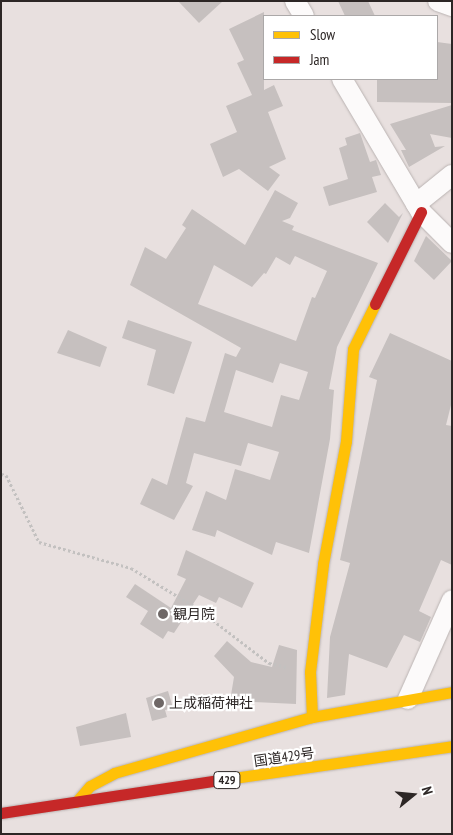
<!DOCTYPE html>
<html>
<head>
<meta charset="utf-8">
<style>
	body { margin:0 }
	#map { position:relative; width:453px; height:835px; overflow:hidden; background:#e8e0df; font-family:"PT Sans Narrow","Noto Sans JP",sans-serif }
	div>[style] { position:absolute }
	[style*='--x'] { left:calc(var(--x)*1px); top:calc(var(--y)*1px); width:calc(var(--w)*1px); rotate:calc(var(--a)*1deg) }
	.building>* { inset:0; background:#c6c0bf }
	.path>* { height:3px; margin-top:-1.5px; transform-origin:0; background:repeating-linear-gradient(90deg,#c3c1c0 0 2.5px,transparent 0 5px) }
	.roads { filter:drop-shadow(0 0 1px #bab3b2) drop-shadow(0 0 1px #bab3b2) }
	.street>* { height:20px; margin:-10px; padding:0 10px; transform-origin:10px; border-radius:10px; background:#fcfafa }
	.slow>* { height:11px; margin:-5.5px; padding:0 5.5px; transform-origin:5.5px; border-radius:5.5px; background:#ffc107 }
	.jam>* { height:11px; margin:-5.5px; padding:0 5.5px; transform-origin:5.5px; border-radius:5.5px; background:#c62828 }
	.dots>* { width:14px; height:14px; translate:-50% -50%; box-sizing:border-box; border:2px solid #fff; border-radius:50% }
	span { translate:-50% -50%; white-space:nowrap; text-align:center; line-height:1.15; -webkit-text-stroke:4.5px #fff; paint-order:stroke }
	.shield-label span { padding:1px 4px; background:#fff; border:1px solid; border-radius:4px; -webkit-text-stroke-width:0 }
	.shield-label { font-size:12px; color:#2c2625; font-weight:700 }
	.poi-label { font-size:14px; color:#2c2625 }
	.left { translate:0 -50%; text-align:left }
	.street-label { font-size:14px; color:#2c2625 }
	.frame { position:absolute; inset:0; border:2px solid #2c2625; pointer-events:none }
	.legend { position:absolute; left:263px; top:15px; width:175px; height:65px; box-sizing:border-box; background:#fff; border:1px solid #aba8a8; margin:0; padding:6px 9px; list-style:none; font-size:15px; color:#2c2625 }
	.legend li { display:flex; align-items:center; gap:10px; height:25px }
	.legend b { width:25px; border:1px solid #aba8a8 }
	.north { position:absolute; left:388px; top:770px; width:50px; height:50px; -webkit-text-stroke:4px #fff; paint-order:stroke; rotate:73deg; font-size:14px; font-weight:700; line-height:20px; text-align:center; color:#2c2625 }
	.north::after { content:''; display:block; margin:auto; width:18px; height:22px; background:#2c2625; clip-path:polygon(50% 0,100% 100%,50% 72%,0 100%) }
</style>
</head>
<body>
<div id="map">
	<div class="building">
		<i style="clip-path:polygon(178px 1px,223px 1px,199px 23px)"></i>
		<i style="clip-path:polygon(338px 1px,368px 1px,375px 16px,345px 16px)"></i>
		<i style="clip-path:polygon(264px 12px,264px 90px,274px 85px,283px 106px,268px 112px,286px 159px,269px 167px,280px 175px,268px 191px,239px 169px,223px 177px,210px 144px,237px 132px,226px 106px,252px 95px,237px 63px,244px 60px,229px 29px)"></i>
		<i style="clip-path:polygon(437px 42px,452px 44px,452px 103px,377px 102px,377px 79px,437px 79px)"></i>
		<i style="clip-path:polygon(452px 105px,452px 138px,430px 134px,435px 147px,445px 146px,409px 167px,401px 150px,406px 150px,390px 124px)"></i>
		<i style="clip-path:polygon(360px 133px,370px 162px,376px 160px,381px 175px,372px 177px,377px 192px,329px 206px,323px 187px,348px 179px,339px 148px,347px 145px,345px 138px)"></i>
		<i style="clip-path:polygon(evenodd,275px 190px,298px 203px,290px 218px,282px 221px,294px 226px,292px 230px,378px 263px,337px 347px,329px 389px,334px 390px,330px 439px,309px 553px,276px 542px,272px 555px,217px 530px,215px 537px,192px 530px,206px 491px,226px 500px,235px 469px,270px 480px,279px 452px,248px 443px,241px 466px,194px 453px,186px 483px,193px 486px,174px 520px,140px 504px,152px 478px,167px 485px,186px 417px,205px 422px,225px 353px,236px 357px,241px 348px,130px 285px,145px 247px,166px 259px,186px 228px,182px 225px,192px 209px,245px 245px,275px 190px,295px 256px,327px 271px,315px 298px,312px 297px,296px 341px,198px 304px,214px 265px,252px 287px,264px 273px,266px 274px,276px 257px,290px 265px,295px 256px,275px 190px,280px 363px,308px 372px,299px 400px,281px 395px,272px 427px,224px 412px,236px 370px,273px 383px,280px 363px)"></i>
		<i style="clip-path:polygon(385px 203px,399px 217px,403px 213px,388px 243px,367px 222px)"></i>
		<i style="clip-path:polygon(426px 236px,452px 261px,434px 280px,414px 261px)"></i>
		<i style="clip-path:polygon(128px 320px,192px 342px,174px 394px,147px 385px,156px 350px,122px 338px)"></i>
		<i style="clip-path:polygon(68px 330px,107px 347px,100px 367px,57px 353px)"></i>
		<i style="clip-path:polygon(390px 333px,452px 361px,452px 401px,446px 425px,452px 426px,452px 565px,441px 560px,419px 611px,431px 617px,420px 642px,404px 635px,387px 668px,349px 654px,345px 695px,327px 698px,330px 637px,350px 563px,340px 560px,377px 380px,369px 377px)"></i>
		<i style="clip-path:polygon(186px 550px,254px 583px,242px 608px,219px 597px,216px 603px,199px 595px,174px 633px,168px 631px,163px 639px,140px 624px,148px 611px,126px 597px,135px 584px,171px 608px,186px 579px,177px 575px)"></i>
		<i style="clip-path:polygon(227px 641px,251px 662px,272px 667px,279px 645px,297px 650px,296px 704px,230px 701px,234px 677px,214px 656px)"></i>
		<i style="clip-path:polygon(168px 691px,173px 708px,165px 710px,167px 717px,152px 721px,146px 698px)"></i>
		<i style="clip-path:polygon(126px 713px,131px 737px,80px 746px,76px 727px)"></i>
	</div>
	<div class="path">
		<i style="--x:1;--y:474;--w:5;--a:11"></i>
		<i style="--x:6;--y:475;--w:75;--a:63.8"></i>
		<i style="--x:39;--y:542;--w:96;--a:15.8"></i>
		<i style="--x:131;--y:568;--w:77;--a:31.2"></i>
		<i style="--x:197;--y:608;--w:91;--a:37.4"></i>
		<i style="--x:269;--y:663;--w:18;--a:13"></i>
	</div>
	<div class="roads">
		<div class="street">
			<i style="--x:295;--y:1;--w:17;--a:59"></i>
			<i style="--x:438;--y:1;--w:15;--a:20"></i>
			<i style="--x:342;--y:79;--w:155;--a:59.3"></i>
			<i style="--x:421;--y:212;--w:44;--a:45"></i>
			<i style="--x:416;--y:204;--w:46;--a:-38.9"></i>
			<i style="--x:408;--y:699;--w:108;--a:-66"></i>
		</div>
		<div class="slow">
			<i style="--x:312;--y:717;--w:45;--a:-92.5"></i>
			<i style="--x:310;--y:672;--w:109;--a:-83.1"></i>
			<i style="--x:323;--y:564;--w:125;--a:-79.4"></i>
			<i style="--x:346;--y:441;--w:92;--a:-85.6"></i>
			<i style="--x:353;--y:349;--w:50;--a:-63.9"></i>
			<i style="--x:227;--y:779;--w:227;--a:-8.3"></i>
			<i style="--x:76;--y:802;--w:21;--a:-49"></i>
			<i style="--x:90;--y:786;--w:27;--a:-28"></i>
			<i style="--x:114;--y:773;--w:206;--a:-15.8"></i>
			<i style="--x:312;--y:717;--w:142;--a:-10.1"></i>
		</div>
		<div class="jam">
			<i style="--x:375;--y:304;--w:103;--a:-63.4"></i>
			<i style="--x:1;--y:813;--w:229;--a:-8.6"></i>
		</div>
	</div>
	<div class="dots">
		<i style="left:163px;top:614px;background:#6e6766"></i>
		<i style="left:159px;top:703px;background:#6e6766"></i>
	</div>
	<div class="shield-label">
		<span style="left:227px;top:780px">429</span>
	</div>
	<div class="poi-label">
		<span class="left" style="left:173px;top:614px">観月院</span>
		<span class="left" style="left:169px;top:703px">上成稲荷神社</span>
	</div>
	<div class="street-label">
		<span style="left:284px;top:757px;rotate:-8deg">国道429号</span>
	</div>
	<div class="frame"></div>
	<ul class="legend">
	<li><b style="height:6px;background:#ffc107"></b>Slow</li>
	<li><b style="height:6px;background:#c62828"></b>Jam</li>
	</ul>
	<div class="north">N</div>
</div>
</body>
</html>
